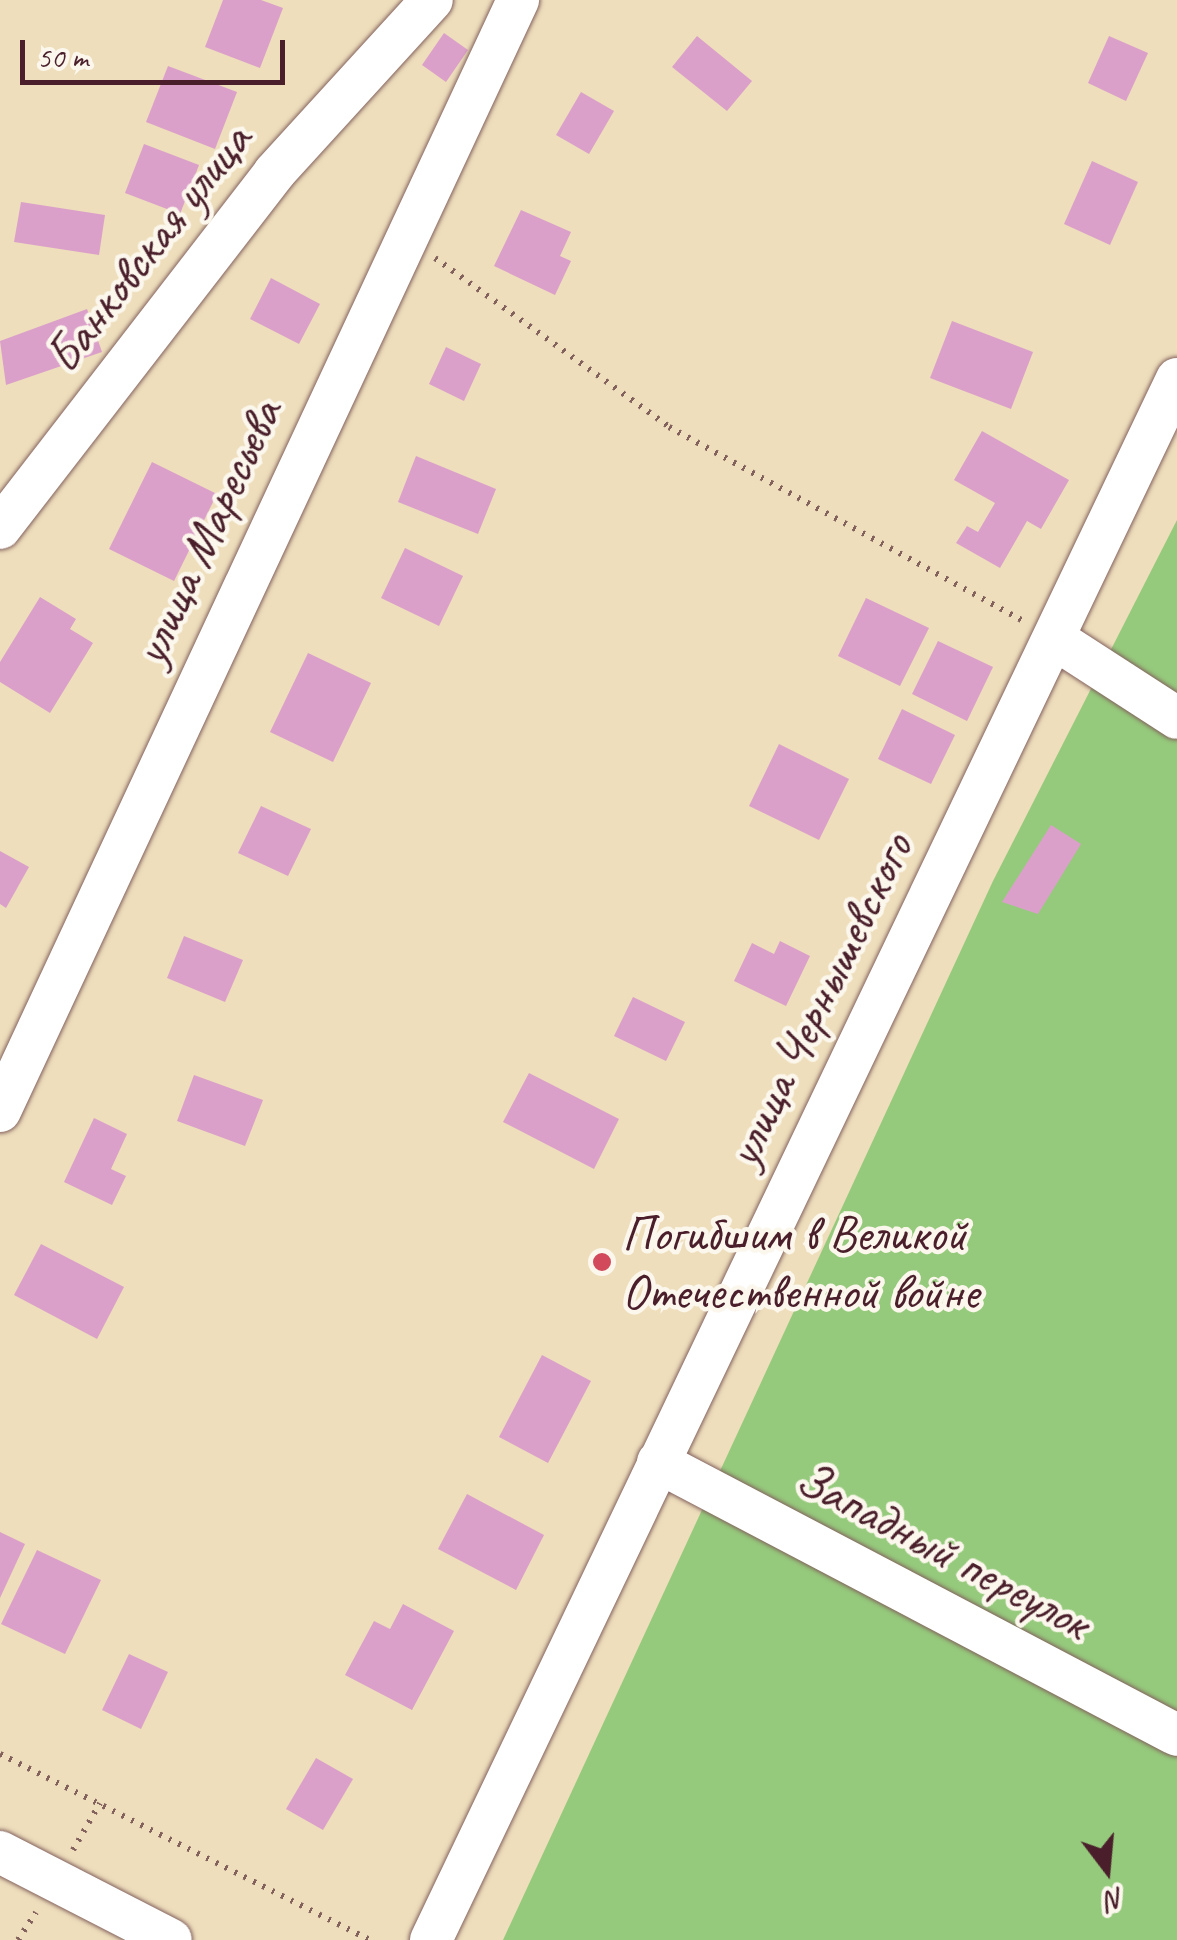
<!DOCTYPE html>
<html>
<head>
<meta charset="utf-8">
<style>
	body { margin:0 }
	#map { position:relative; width:1177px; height:1940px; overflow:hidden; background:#eedebc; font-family:Caveat,sans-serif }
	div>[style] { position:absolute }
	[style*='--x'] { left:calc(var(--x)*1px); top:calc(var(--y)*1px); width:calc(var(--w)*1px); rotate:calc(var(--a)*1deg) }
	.green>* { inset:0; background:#95ca7c }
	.building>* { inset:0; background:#dba0c9 }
	.path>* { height:6px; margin-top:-3px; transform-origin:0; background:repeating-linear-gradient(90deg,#83625e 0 2.5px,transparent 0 10.5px) }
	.roads { filter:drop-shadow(0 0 2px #83625e) drop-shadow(0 0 2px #83625e) }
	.minor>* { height:42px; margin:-21px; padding:0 21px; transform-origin:21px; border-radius:21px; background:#fff }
	.dots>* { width:28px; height:28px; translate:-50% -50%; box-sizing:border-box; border:5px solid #fbf7ec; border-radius:50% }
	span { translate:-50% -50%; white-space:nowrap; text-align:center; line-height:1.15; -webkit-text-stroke:9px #fbf7ec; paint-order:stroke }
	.street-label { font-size:50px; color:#4a1f2b }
	.poi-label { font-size:50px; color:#4a1f2b }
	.left { translate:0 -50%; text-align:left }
	.north { position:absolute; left:1057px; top:1820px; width:100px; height:100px; -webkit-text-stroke:8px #fbf7ec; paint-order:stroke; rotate:164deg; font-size:28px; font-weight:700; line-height:40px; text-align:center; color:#4a1f2b }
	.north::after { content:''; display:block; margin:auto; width:35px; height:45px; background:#4a1f2b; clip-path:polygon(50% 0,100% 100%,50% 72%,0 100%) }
	.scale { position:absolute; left:20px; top:40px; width:265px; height:45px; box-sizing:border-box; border:5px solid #4a1f2b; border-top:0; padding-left:12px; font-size:30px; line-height:35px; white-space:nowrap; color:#4a1f2b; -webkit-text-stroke:8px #fbf7ec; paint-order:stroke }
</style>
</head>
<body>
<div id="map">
	<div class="green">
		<i style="clip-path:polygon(1177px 520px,1177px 1940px,503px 1940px,993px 881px)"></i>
	</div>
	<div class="building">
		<i style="clip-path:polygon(223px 0,261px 0,283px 8px,260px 68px,205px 47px)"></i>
		<i style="clip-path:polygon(444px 33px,468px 50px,446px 82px,422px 65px)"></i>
		<i style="clip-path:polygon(697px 36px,752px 81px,727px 111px,672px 67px)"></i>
		<i style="clip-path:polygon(1109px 36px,1148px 53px,1126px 101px,1088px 83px)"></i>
		<i style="clip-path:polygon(168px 66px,237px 92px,215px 149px,146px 122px)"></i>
		<i style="clip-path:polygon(581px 92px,614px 111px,589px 154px,556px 135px)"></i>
		<i style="clip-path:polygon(144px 144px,199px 165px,180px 214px,125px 193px)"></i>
		<i style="clip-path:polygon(1092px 161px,1138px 182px,1110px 245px,1064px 224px)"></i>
		<i style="clip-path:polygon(21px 202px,105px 215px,99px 255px,14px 242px)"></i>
		<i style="clip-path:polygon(521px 210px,571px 232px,560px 256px,571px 261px,555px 295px,494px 266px)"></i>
		<i style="clip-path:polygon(271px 278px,320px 304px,299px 344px,250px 319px)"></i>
		<i style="clip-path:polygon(87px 309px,102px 352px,6px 385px,0 341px)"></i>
		<i style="clip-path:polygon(952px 321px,1033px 352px,1011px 409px,930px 378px)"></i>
		<i style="clip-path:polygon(446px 347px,481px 364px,464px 401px,429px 384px)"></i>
		<i style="clip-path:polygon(982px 431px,1069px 480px,1041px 529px,1027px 521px,1000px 568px,956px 543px,967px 526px,978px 532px,995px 503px,954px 480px)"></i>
		<i style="clip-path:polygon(416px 456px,496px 489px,478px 534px,398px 502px)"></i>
		<i style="clip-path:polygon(152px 462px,217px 494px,174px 581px,109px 549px)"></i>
		<i style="clip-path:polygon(405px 548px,463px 576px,439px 626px,381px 598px)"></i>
		<i style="clip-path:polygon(40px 597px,76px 619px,70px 629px,93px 643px,50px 713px,0 682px,0 662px)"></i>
		<i style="clip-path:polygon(866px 598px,929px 628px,900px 686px,838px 656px)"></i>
		<i style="clip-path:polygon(938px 641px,993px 667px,967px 721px,912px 694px)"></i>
		<i style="clip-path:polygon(308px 653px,371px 683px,333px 762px,270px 732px)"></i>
		<i style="clip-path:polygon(902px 709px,955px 735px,931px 784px,878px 759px)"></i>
		<i style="clip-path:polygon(779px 744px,849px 779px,819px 840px,749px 806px)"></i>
		<i style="clip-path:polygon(261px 806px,311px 829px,288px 876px,238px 853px)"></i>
		<i style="clip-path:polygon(1051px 825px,1081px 844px,1038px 914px,1002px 902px)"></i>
		<i style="clip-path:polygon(0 851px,29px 867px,6px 908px,0 904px)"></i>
		<i style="clip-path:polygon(184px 936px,243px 960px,225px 1002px,167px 978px)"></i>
		<i style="clip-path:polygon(780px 941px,810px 956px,786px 1006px,734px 981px,752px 943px,774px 954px)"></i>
		<i style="clip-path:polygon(633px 997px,685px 1022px,666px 1061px,614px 1036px)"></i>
		<i style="clip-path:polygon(529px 1073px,619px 1119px,594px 1169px,503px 1122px)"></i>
		<i style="clip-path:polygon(194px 1075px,263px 1100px,245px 1146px,177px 1121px)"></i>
		<i style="clip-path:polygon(94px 1118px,127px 1134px,111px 1169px,126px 1176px,112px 1205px,64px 1182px)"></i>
		<i style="clip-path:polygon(41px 1244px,124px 1287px,97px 1339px,14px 1295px)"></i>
		<i style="clip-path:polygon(542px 1355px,591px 1381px,548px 1463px,499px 1437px)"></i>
		<i style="clip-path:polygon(467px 1494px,544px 1535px,516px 1590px,438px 1549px)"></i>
		<i style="clip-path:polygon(0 1532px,25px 1544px,0 1598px)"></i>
		<i style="clip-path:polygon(37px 1550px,101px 1580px,65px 1654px,1px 1624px)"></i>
		<i style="clip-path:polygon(403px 1604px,454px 1631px,412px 1710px,345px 1675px,374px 1621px,390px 1629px)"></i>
		<i style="clip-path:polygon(129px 1654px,168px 1672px,141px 1729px,102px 1710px)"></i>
		<i style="clip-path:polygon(316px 1758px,353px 1779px,323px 1830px,286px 1809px)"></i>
	</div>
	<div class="path">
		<i style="--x:435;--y:258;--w:289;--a:35.8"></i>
		<i style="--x:669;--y:427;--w:404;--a:28.7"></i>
		<i style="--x:0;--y:1754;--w:414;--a:26.7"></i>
		<i style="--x:73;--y:1850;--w:54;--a:-60.1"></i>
		<i style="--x:18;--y:1940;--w:33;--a:-57"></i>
	</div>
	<div class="roads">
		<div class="minor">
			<i style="--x:0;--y:528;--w:448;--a:-52.3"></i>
			<i style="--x:274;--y:173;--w:234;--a:-47.6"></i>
			<i style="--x:1055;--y:639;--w:145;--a:32.9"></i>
			<i style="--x:0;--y:1111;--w:1226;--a:-65"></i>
			<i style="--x:658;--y:1462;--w:586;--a:27.74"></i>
			<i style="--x:0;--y:1852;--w:192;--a:27.2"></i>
			<i style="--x:431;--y:1940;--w:1730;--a:-64.46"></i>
		</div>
	</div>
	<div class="dots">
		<i style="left:602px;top:1262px;background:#d1495b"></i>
	</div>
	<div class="street-label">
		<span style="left:148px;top:248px;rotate:-52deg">Банковская улица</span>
		<span style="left:207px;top:532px;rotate:-65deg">улица Маресьева</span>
		<span style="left:819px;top:1000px;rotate:-64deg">улица Чернышевского</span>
		<span style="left:943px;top:1550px;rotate:28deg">Западный переулок</span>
	</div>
	<div class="poi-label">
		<span class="left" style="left:622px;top:1262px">Погибшим в Великой<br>Отечественной войне</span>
	</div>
	<div class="north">N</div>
	<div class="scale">50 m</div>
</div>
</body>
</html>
